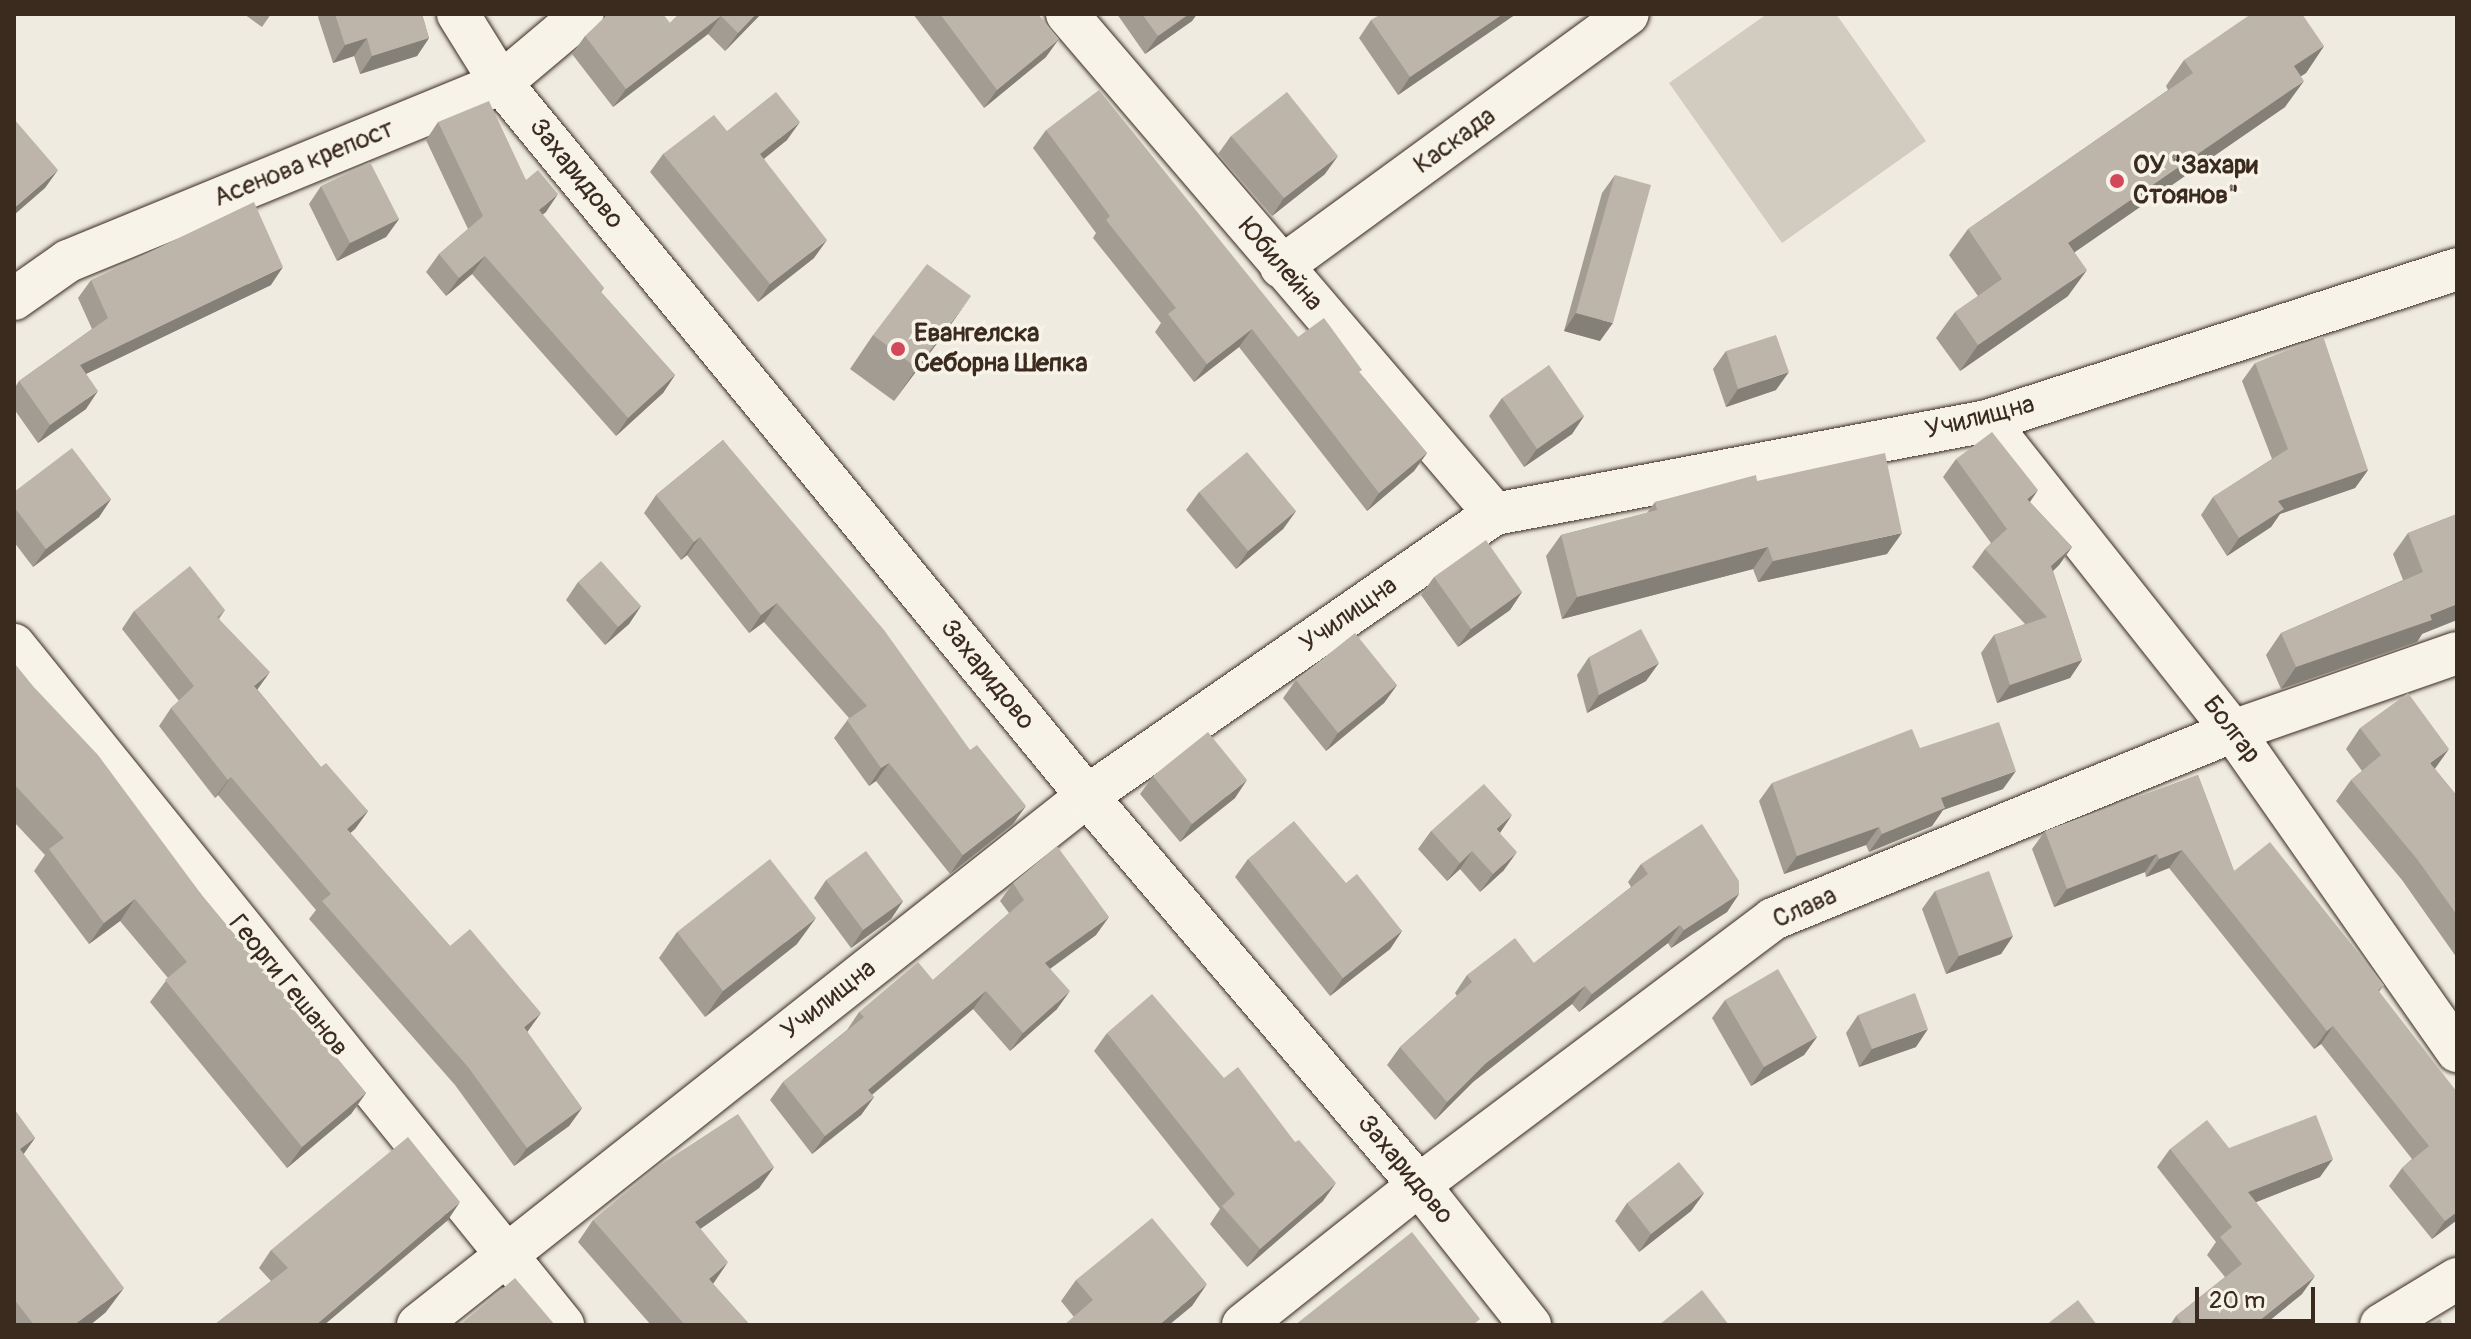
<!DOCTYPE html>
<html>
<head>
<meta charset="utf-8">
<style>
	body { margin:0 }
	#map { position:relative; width:2471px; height:1339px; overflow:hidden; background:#efebe0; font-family:Pangolin,sans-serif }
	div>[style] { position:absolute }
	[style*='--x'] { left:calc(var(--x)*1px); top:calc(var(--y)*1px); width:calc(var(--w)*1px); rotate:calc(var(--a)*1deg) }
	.green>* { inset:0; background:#d1cbc0 }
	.roads { filter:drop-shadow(0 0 2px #3b2a1e) drop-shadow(0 0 2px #3b2a1e) }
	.minor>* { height:42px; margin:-21px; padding:0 21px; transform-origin:21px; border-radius:21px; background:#f7f3e8 }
	.wall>* { inset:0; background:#a39c92 }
	.shaded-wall>* { inset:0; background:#847f77 }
	.building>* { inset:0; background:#bdb5aa }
	.dots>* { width:22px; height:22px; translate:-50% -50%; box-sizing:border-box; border:4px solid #f7f3e8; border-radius:50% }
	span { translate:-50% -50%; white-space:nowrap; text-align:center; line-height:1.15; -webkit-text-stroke:7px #f7f3e8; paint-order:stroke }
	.street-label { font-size:26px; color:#3b2a1e }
	.poi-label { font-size:26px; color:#3b2a1e; font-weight:700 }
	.left { translate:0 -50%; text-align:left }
	.frame { position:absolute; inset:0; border:16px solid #3b2a1e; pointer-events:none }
	.scale { position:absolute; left:2195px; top:1287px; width:120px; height:36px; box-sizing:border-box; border:4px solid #3b2a1e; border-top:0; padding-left:10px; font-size:24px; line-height:28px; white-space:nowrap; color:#3b2a1e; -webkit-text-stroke:6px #f7f3e8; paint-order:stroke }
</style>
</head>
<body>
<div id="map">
	<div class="green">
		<i style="clip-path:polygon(1767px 14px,1836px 14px,1926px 141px,1782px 243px,1669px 83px)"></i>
	</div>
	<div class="roads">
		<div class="minor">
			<i style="--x:458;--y:14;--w:81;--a:58.1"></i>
			<i style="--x:501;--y:83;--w:923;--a:50.58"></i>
			<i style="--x:1087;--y:796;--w:511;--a:49.52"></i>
			<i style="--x:1419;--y:1185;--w:179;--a:51.6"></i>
			<i style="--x:1067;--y:14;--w:658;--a:49.44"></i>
			<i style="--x:1281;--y:267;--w:429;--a:-36.1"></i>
			<i style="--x:14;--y:299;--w:66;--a:-35.1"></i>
			<i style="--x:68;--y:261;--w:468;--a:-22.3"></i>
			<i style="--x:501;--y:83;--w:107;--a:-40.1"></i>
			<i style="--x:1987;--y:421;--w:396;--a:51.6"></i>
			<i style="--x:2233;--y:731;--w:391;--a:55"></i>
			<i style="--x:14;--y:645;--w:874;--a:51.08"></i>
			<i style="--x:418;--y:1325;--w:853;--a:-38.33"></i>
			<i style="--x:1087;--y:796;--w:496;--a:-34.7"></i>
			<i style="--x:1495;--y:514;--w:501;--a:-10.7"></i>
			<i style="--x:1987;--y:421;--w:494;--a:-17.9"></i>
			<i style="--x:1243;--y:1325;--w:225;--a:-38.5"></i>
			<i style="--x:1419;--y:1185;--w:443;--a:-36.9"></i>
			<i style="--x:1773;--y:919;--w:497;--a:-22.2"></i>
			<i style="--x:2233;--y:731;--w:237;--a:-19.2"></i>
			<i style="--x:2381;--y:1325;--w:89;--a:-31.2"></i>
		</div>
	</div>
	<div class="wall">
		<i style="clip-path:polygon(244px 14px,271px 14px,262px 27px)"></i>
		<i style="clip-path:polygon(320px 14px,422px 14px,429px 38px,417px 56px,360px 74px,354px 56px,333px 63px,318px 17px)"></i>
		<i style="clip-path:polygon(679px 14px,761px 14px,725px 51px,708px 34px,613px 107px,572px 54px,585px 36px,670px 23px)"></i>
		<i style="clip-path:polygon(913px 14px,1038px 14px,1046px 57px,984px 108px)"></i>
		<i style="clip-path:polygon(1117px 14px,1197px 14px,1192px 21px,1145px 54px)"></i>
		<i style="clip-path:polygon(1516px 14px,1398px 95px,1359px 38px,1371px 20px)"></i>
		<i style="clip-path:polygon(2324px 46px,2306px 73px,2300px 76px,2285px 107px,2075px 252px,2068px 296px,1960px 371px,1936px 338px,1955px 312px,1978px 296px,1949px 255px,1968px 229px,2168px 90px,2166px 86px,2184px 60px)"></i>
		<i style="clip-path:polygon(438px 122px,526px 180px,546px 212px,542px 214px,604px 288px,601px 292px,675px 375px,663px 393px,616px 436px,472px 274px,446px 296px,426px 272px,439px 254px,468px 229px,426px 140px)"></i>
		<i style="clip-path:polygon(1046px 130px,1298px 337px,1360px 373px,1427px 453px,1414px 471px,1367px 511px,1239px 347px,1194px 382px,1155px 332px,1161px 323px,1093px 238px,1096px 233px,1033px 148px)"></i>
		<i style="clip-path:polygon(727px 131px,787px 140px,764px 159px,814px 258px,758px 302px,650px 172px,663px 154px)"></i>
		<i style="clip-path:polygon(1231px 136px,1325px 174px,1272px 216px,1218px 154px)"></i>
		<i style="clip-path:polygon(1615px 175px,1600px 341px,1564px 331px,1602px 193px)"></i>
		<i style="clip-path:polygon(321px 186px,399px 219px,386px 237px,337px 261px,309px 204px)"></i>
		<i style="clip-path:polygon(91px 280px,271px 285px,86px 374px,86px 409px,38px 443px,14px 409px,14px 389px,19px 381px,92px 329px,78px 298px)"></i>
		<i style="clip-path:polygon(947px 330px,894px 401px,850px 369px,873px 335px)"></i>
		<i style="clip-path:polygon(1726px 351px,1776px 390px,1726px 407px,1713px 369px)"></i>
		<i style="clip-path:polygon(2255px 363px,2368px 470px,2355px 488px,2280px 514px,2271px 527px,2227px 556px,2201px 515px,2213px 497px,2272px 459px,2242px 381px)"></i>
		<i style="clip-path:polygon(1502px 398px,1584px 416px,1572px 434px,1524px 467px,1489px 416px)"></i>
		<i style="clip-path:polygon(723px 440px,1013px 824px,950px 874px,876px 781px,869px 786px,834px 738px,849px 718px,764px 622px,749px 633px,687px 555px,681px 560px,644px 513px,656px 495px)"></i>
		<i style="clip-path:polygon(1956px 459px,2030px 502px,2072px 547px,2059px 565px,2053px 571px,2082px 660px,2070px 678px,1997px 703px,1981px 653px,1994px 635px,2025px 624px,1972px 567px,1985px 549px,1991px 543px,1943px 477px)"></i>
		<i style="clip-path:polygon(1757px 481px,1887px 554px,1758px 582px,1753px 569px,1562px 619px,1546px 556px,1561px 535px,1647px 513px,1655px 502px)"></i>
		<i style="clip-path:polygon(14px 492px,111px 499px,99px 517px,33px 567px,14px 542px)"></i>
		<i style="clip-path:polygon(1199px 492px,1296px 511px,1283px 529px,1236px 569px,1186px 510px)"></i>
		<i style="clip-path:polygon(2457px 514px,2422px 634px,2417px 642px,2281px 689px,2266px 655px,2281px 633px,2403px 580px,2393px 554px,2408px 533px)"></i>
		<i style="clip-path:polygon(1434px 577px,1522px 592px,1510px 610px,1458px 647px,1421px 595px)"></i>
		<i style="clip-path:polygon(578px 582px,641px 606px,629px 624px,605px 645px,566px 600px)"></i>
		<i style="clip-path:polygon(225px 610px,219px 619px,257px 689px,321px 767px,368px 811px,355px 829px,350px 833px,450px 946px,528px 1031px,527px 1032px,582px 1108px,569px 1126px,514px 1166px,455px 1085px,309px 919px,316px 910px,218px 795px,215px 798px,159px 726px,171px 708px,179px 701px,122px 629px,134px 611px)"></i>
		<i style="clip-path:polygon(1589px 657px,1646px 681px,1587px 713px,1577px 675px)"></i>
		<i style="clip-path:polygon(14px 663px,204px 898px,366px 1093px,351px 1114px,287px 1168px,150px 1002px,168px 978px,120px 921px,89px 944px,34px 871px,45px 855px,14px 822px)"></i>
		<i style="clip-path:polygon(1296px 680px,1397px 685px,1384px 703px,1326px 751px,1283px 698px)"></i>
		<i style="clip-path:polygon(2360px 728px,2435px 769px,2457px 796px,2457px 958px,2402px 880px,2336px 801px,2351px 780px,2362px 771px,2346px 749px)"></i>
		<i style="clip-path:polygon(1920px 748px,2003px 789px,1943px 810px,1932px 826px,1869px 852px,1866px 845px,1784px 874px,1759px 801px,1772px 783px)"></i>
		<i style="clip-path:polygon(2198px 775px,2234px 871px,2384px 985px,2379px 992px,2457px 1220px,2432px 1239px,2389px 1186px,2402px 1168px,2412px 1159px,2321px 1044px,2314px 1049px,2169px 868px,2146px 877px,2145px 872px,2054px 907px,2032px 849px,2045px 831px)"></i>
		<i style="clip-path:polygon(1153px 776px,1235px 798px,1180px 842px,1140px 794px)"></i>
		<i style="clip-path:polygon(1431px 831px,1500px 833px,1504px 870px,1480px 892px,1460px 869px,1447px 881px,1418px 849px)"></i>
		<i style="clip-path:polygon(1248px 859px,1346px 883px,1402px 931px,1390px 949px,1330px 996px,1235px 877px)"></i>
		<i style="clip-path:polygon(1641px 864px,1739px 894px,1727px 912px,1671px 948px,1668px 943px,1579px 1012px,1572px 1004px,1473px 1082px,1435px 1120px,1387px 1065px,1400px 1047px,1457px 996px,1455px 993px,1467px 975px,1534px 963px,1631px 887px,1628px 882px)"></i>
		<i style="clip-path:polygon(826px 880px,903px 901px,891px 919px,851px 948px,814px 898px)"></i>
		<i style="clip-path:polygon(1013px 883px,1096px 935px,1050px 969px,1057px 1009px,1010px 1051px,973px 1009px,872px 1095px,874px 1097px,861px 1115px,812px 1154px,770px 1100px,783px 1082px,847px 1030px,859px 1012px,933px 980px,1009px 913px,1000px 901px)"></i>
		<i style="clip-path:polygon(1935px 891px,2013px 936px,2001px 954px,1946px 974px,1922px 909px)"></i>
		<i style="clip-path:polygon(677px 932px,797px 944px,705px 1017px,659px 958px)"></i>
		<i style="clip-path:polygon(1725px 1000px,1817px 1037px,1804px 1055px,1751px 1086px,1712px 1018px)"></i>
		<i style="clip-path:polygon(1858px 1015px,1916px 1047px,1859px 1067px,1846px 1033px)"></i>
		<i style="clip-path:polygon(1107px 1033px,1323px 1201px,1247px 1267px,1210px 1224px,1220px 1209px,1094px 1051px)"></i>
		<i style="clip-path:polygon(14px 1109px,35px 1138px,23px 1154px,106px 1312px,90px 1325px,14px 1325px)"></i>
		<i style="clip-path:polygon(2229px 1148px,2320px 1177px,2256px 1202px,2302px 1294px,2264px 1325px,2170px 1325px,2176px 1316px,2225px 1277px,2207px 1255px,2216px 1242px,2157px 1167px,2170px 1149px)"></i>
		<i style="clip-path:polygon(774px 1167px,759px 1188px,700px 1229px,713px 1284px,750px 1325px,651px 1325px,578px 1242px,593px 1220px)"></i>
		<i style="clip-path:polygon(1704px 1193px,1691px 1211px,1639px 1252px,1615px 1221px,1627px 1203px)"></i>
		<i style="clip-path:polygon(448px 1220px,324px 1325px,214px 1325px,271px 1281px,259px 1268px,271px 1250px)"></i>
		<i style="clip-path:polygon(1076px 1280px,1192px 1306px,1074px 1317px,1061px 1301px)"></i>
	</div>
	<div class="shaded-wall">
		<i style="clip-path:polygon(756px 14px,761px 14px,725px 51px,738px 33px)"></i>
		<i style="clip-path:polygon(1189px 14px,1197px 14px,1192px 21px,1145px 54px,1158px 36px)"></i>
		<i style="clip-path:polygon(1503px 14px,1516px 14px,1398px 95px,1410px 77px)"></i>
		<i style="clip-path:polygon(721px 16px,708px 34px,613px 107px,626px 89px)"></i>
		<i style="clip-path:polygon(367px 38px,354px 56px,333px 63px,345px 45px)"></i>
		<i style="clip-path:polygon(429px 38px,417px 56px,360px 74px,372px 56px)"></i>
		<i style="clip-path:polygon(1059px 39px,1046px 57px,984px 108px,997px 90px)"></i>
		<i style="clip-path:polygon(2324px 46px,2306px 73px,2276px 93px,2294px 66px)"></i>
		<i style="clip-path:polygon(2304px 81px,2285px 107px,2050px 269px,2068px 243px)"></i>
		<i style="clip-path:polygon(800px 122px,787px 140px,747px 172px,760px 154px)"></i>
		<i style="clip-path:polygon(1338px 156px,1325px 174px,1272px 216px,1284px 198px)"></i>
		<i style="clip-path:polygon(58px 170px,45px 188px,14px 215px,14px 208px)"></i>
		<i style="clip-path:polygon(558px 194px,546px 212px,526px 228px,539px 210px)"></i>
		<i style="clip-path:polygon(399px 219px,386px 237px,337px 261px,350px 243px)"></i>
		<i style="clip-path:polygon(827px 240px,814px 258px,758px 302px,770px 284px)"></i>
		<i style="clip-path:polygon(485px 256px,472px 274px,446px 296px,459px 278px)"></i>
		<i style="clip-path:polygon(283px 267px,271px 285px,67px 383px,80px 365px)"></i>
		<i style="clip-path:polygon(2087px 270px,2068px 296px,1960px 371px,1978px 345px)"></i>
		<i style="clip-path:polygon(971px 296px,947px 330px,894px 401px,917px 368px)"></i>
		<i style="clip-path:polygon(1576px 313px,1613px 323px,1600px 341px,1564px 331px)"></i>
		<i style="clip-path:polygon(1252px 329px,1239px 347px,1194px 382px,1207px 364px)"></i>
		<i style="clip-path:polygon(1789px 372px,1776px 390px,1726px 407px,1738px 389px)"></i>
		<i style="clip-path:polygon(675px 375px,663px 393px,616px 436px,628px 418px)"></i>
		<i style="clip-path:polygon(98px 391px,86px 409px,38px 443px,50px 425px)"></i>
		<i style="clip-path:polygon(1584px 416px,1572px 434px,1524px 467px,1537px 449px)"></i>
		<i style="clip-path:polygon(1427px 453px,1414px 471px,1367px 511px,1379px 493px)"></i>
		<i style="clip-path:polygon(2368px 470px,2355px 488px,2280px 514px,2271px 527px,2227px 556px,2239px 538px,2278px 501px)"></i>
		<i style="clip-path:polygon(2038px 490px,2026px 508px,2027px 499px)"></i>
		<i style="clip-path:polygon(111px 499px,99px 517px,33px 567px,46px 549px)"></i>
		<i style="clip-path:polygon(1296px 511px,1283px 529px,1236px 569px,1248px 551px)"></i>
		<i style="clip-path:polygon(1902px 533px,1887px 554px,1758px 582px,1773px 561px)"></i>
		<i style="clip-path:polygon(700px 537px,687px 555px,681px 560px,694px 542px)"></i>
		<i style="clip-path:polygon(1768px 547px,1753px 569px,1562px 619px,1577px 597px)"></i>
		<i style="clip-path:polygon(2072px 547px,2059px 565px,2039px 584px,2051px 566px)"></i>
		<i style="clip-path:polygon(1522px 592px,1510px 610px,1458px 647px,1471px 629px)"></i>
		<i style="clip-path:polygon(777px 603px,764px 622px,749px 633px,761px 615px)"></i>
		<i style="clip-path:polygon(2457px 604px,2457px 620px,2422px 634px,2417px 642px,2281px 689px,2296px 667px)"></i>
		<i style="clip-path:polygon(641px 606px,629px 624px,605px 645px,618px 627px)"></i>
		<i style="clip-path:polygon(2082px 660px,2070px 678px,1997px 703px,2010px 685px)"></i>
		<i style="clip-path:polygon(1659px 663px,1646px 681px,1587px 713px,1599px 695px)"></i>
		<i style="clip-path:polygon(270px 672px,257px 690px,254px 686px)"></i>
		<i style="clip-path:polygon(1397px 685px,1384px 703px,1326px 751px,1338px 733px)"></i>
		<i style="clip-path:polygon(2449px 749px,2434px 770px,2430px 763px)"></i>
		<i style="clip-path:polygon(889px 763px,876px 781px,869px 786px,881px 768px)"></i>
		<i style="clip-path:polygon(2016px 771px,2003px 789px,1943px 810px,1932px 826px,1869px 852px,1882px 834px,1941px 798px)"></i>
		<i style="clip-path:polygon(231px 777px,218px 795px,215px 798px,228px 780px)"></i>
		<i style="clip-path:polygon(1247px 780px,1235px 798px,1180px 842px,1192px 824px)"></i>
		<i style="clip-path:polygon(1026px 806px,1013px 824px,950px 874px,963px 855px)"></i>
		<i style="clip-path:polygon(368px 811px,355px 829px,334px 847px,347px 829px)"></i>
		<i style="clip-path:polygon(1512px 815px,1500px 833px,1496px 829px)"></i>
		<i style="clip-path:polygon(1879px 827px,1866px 845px,1784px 874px,1797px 856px)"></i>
		<i style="clip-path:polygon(2182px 850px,2169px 868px,2146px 877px,2159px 859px)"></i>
		<i style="clip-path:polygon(1472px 851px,1460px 869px,1447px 881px,1460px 863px)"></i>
		<i style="clip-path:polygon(1517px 852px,1504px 870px,1480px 892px,1493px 874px)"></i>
		<i style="clip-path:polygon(2157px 854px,2145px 872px,2054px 907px,2067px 889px)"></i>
		<i style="clip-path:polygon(1739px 894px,1727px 912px,1671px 948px,1684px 930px)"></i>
		<i style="clip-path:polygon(135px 899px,120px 921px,89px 944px,104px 923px)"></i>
		<i style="clip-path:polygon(903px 901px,891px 919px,851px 948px,863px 930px)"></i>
		<i style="clip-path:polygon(1109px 917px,1096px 935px,1033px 981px,1045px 963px)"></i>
		<i style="clip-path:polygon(816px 918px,797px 944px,705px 1017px,723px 991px)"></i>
		<i style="clip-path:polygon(1680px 925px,1668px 943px,1579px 1012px,1592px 994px)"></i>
		<i style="clip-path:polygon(1402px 931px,1390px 949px,1330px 996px,1343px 978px)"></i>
		<i style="clip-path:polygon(2013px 936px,2001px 954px,1946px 974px,1959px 956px)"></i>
		<i style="clip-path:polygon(1585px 986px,1572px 1004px,1473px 1082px,1435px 1120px,1447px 1102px,1485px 1064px)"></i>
		<i style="clip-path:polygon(986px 991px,973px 1009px,856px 1108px,868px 1090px)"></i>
		<i style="clip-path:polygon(1070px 991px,1057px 1009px,1010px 1051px,1023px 1033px)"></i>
		<i style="clip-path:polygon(541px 1013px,528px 1031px,511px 1045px,524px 1027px)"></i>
		<i style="clip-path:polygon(2333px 1026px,2321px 1044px,2314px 1049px,2327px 1031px)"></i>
		<i style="clip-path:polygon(1928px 1029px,1916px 1047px,1859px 1067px,1872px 1049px)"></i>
		<i style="clip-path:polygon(1817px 1037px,1804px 1055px,1751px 1086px,1764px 1067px)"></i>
		<i style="clip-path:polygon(366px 1093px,351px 1114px,287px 1168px,302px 1147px)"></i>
		<i style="clip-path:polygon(874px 1097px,861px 1115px,812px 1154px,825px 1136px)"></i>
		<i style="clip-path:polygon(582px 1108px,569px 1126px,514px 1166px,527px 1148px)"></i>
		<i style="clip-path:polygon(35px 1138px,18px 1162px,20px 1149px)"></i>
		<i style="clip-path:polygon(2333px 1159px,2320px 1177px,2236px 1210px,2248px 1192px)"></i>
		<i style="clip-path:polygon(774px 1167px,759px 1188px,680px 1243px,695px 1222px)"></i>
		<i style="clip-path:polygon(1336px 1183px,1323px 1201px,1247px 1267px,1260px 1249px)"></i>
		<i style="clip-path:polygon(1704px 1193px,1691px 1211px,1639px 1252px,1651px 1234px)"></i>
		<i style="clip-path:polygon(460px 1202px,448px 1220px,324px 1325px,316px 1325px)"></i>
		<i style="clip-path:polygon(2457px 1212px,2457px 1220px,2432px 1239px,2445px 1221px)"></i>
		<i style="clip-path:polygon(728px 1262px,713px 1284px,709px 1279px)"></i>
		<i style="clip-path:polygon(2315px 1276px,2302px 1294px,2264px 1325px,2254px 1325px)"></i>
		<i style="clip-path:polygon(1207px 1284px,1192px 1306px,1169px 1325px,1159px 1325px)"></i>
		<i style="clip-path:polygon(124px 1288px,106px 1312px,90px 1325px,74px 1325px)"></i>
	</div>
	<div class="building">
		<i style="clip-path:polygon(335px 14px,422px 14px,429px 38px,372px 56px,367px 38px,345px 45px)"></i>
		<i style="clip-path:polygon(608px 14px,663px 14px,670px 23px,679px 14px,756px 14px,738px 33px,721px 16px,626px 89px,585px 36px)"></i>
		<i style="clip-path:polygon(940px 14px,1038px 14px,1059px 39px,997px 90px)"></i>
		<i style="clip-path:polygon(1142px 14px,1189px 14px,1158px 36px)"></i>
		<i style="clip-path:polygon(1381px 14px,1503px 14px,1410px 77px,1371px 20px)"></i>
		<i style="clip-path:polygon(2251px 14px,2302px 14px,2324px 46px,2294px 66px,2304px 81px,2068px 243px,2087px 270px,1978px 345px,1955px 312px,2002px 279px,1968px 229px,2193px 73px,2184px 60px)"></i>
		<i style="clip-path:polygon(1099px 90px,1298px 337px,1324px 318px,1362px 370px,1359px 372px,1427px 453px,1379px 493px,1252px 329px,1207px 364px,1168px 314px,1176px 308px,1106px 220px,1110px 216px,1046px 130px)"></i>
		<i style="clip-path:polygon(776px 92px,800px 122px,760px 154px,827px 240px,770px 284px,663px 154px,714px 115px,727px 131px)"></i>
		<i style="clip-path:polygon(1287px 92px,1338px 156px,1284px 198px,1231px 136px)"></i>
		<i style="clip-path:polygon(489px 101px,526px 180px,538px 170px,558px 194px,539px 210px,604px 288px,600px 291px,675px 375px,628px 418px,485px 256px,459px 278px,439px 254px,483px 216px,438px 122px)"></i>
		<i style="clip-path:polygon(14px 119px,58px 170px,14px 208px)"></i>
		<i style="clip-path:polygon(370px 162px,399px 219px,350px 243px,321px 186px)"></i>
		<i style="clip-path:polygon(1615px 175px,1651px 185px,1613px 323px,1576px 313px)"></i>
		<i style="clip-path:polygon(254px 202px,283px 267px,80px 365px,98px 391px,50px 425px,19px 381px,108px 318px,91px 280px)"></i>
		<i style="clip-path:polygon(927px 264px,971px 296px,917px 368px,873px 335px)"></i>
		<i style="clip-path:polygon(1776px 335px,1789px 372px,1738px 389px,1726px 351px)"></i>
		<i style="clip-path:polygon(2323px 336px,2368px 470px,2278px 501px,2284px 509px,2239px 538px,2213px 497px,2288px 449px,2255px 363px)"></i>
		<i style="clip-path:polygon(1549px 365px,1584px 416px,1537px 449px,1502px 398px)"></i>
		<i style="clip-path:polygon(1992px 432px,2038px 490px,2027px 499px,2072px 547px,2051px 566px,2082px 660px,2010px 685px,1994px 635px,2047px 617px,1985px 549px,2007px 529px,1956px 459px)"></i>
		<i style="clip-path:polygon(723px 440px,884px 630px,970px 750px,977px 745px,1026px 806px,963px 855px,889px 763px,881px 768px,847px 720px,867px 706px,777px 603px,761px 615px,700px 537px,694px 542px,656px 495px)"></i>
		<i style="clip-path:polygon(72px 448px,111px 499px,46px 549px,14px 507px,14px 492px)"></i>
		<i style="clip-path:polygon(1247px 452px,1296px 511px,1248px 551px,1199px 492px)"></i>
		<i style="clip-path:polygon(1885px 453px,1902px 533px,1773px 561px,1768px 547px,1577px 597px,1561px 535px,1657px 510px,1655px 502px,1756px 475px,1757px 481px)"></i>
		<i style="clip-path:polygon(2457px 514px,2457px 604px,2430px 615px,2432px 620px,2296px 667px,2281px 633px,2423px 572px,2408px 533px)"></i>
		<i style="clip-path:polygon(1486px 540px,1522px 592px,1471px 629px,1434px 577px)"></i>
		<i style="clip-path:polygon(601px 561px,641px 606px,618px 627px,578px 582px)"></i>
		<i style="clip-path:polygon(190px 566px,225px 610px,217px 617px,270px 672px,254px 686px,321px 767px,326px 763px,368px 811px,347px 829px,450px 946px,470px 929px,541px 1013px,524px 1027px,582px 1108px,527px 1148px,468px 1067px,322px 901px,331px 894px,231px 777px,228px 780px,171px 708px,194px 686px,134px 611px)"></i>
		<i style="clip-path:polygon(1641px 629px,1659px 663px,1599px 695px,1589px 657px)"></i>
		<i style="clip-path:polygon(1355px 633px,1397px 685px,1338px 733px,1296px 680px)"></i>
		<i style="clip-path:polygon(14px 663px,31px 684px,98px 755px,204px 898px,366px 1093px,302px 1147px,165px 980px,187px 962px,135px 899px,104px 923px,49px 849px,64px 838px,14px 784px)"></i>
		<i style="clip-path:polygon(2408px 693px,2449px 749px,2430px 763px,2457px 796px,2457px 915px,2417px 859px,2351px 780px,2381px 755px,2360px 728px)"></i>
		<i style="clip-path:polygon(1999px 722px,2016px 771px,1941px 798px,1945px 808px,1882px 834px,1879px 827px,1797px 856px,1772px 783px,1912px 729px,1920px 748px)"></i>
		<i style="clip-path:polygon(1208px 732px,1247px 780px,1192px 824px,1153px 776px)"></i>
		<i style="clip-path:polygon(2198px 775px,2234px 871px,2270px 842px,2384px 985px,2378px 990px,2457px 1092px,2457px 1212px,2445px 1221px,2402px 1168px,2429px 1146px,2333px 1026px,2327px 1031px,2182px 850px,2159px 859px,2157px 854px,2067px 889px,2045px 831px)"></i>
		<i style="clip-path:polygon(1484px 784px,1512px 815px,1496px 829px,1517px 852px,1493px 874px,1472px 851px,1460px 863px,1431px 831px)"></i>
		<i style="clip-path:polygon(1294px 821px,1346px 883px,1357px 874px,1402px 931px,1343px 978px,1248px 859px)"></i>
		<i style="clip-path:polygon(1702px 824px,1739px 881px,1739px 894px,1684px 930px,1680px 925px,1592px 994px,1585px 986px,1485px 1064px,1447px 1102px,1400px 1047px,1472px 982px,1467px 975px,1515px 938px,1534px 963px,1648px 874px,1641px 864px)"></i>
		<i style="clip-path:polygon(1057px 846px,1109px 917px,1045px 963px,1070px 991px,1023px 1033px,986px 991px,868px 1090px,874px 1097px,825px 1136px,783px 1082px,864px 1017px,859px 1012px,918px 962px,933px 980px,1024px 900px,1013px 883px)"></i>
		<i style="clip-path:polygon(866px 851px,903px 901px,863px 930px,826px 880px)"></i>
		<i style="clip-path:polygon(770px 859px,816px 918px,723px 991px,677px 932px)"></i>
		<i style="clip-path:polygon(1989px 871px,2013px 936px,1959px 956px,1935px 891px)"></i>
		<i style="clip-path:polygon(1778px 969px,1817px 1037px,1764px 1067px,1725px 1000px)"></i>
		<i style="clip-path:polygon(1915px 993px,1928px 1029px,1872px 1049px,1858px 1015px)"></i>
		<i style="clip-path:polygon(1152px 994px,1224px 1078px,1238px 1067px,1295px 1142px,1299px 1140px,1336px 1183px,1260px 1249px,1222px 1206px,1235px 1194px,1107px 1033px)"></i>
		<i style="clip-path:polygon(14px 1109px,35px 1138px,20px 1149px,124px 1288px,74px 1325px,34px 1325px,14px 1299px)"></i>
		<i style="clip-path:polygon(738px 1114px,774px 1167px,695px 1222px,728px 1262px,709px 1279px,750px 1325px,685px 1325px,593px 1220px,652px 1170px)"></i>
		<i style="clip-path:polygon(2316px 1115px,2333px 1159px,2248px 1192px,2315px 1276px,2254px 1325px,2183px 1325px,2176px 1316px,2242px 1264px,2220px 1237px,2232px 1227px,2170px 1149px,2207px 1120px,2229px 1148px)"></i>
		<i style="clip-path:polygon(408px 1137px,460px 1202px,316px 1325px,214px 1325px,288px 1268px,271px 1250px)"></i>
		<i style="clip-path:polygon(1679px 1162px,1704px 1193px,1651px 1234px,1627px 1203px)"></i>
		<i style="clip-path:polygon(1152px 1218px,1207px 1284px,1159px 1325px,1064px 1325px,1093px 1300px,1076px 1280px)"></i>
		<i style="clip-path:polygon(1412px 1232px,1480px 1319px,1473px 1325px,1295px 1325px)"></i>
		<i style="clip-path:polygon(515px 1278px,555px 1325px,464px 1325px,462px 1323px)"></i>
		<i style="clip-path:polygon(1702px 1290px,1729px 1325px,1659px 1325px)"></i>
		<i style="clip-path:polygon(2078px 1300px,2097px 1325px,2046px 1325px)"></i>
		<i style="clip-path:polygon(2440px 1319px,2443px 1325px,2428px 1325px)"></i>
	</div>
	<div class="dots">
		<i style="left:2117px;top:181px;background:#d1495b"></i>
		<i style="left:898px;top:349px;background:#d1495b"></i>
	</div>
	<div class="street-label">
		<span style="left:1455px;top:141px;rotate:-36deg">Каскада</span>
		<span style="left:304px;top:164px;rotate:-22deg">Асенова крепост</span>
		<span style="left:576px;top:174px;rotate:51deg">Захаридово</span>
		<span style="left:1280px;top:265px;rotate:49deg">Юбилейна</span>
		<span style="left:1980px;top:418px;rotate:-14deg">Училищна</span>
		<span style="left:1349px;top:615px;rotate:-35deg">Училищна</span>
		<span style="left:987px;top:675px;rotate:51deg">Захаридово</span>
		<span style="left:2231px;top:730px;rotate:53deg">Болгар</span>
		<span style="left:1805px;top:908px;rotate:-24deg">Слава</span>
		<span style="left:288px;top:986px;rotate:51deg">Георги Гешанов</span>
		<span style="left:829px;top:1000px;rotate:-38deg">Училищна</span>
		<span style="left:1405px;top:1170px;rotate:50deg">Захаридово</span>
	</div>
	<div class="poi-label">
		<span class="left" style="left:2133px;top:181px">ОУ "Захари<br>Стоянов"</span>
		<span class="left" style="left:914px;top:349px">Евангелска<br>Себорна Шепка</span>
	</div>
	<div class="frame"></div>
	<div class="scale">20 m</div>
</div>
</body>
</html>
